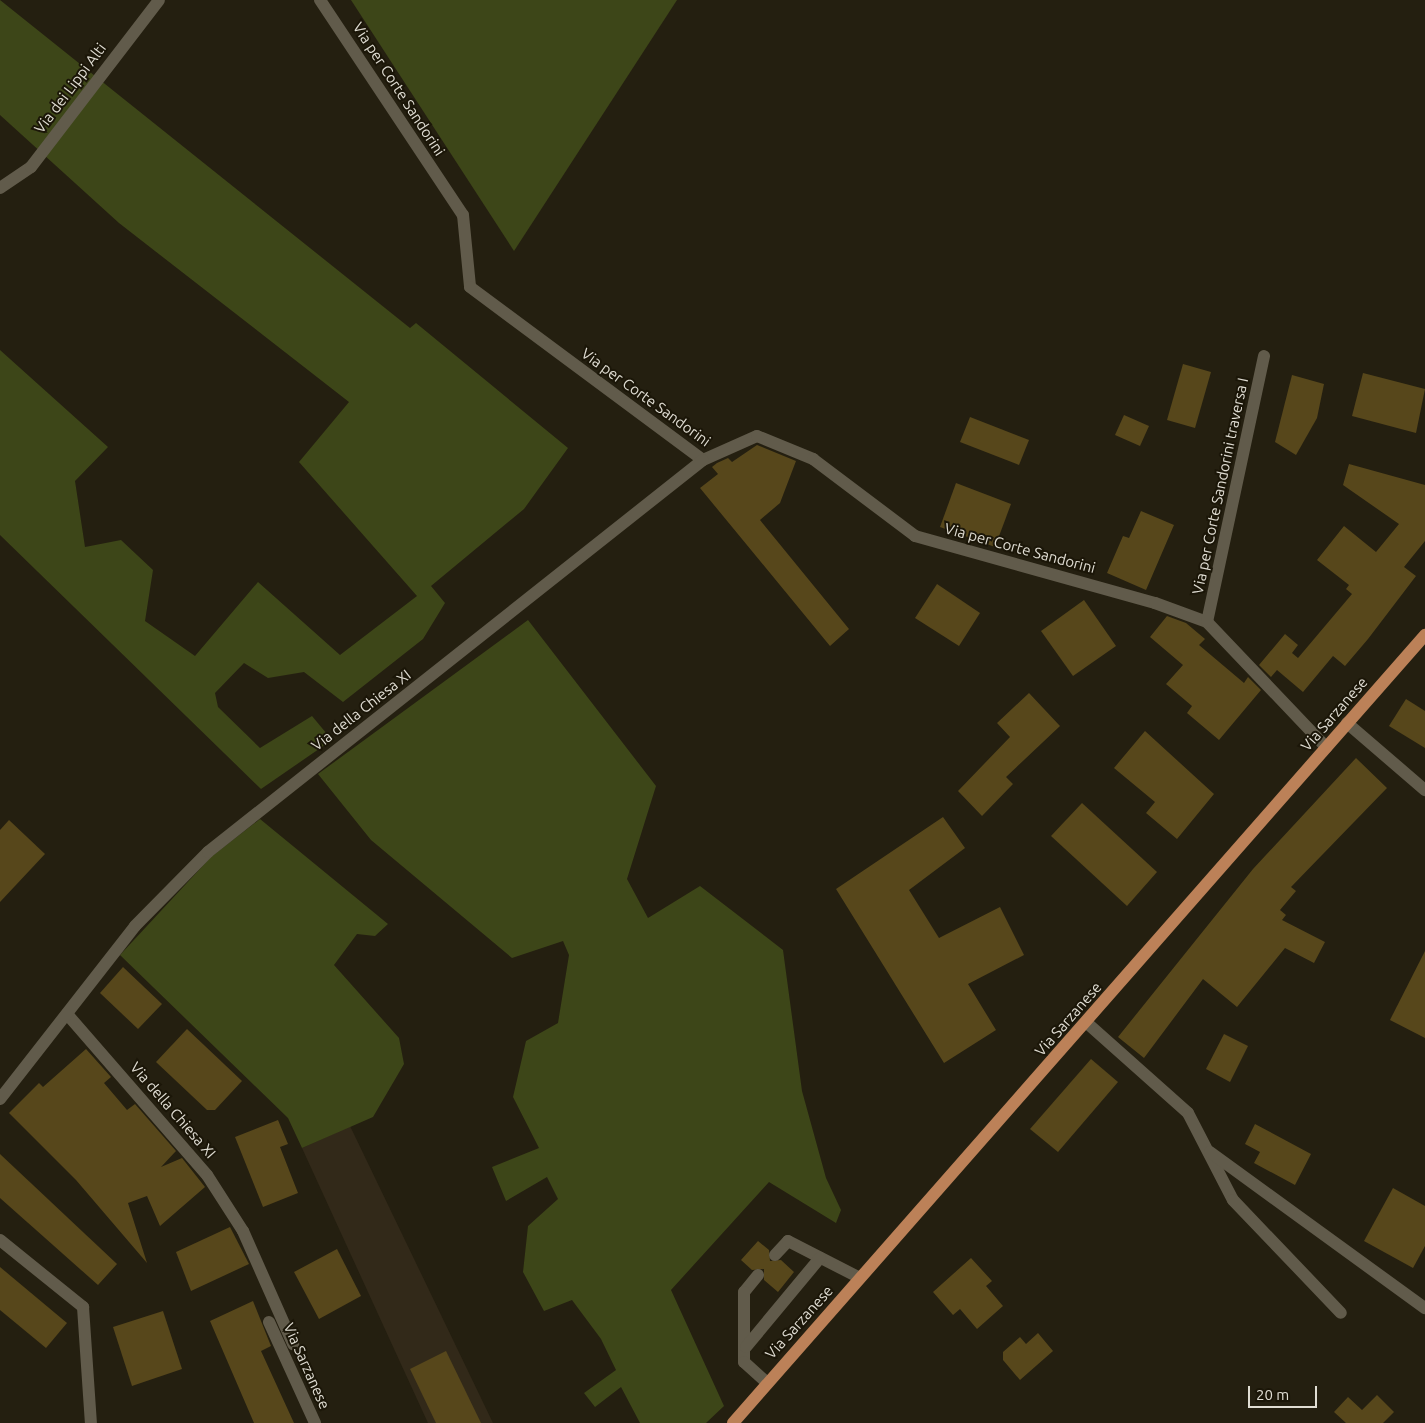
<!DOCTYPE html>
<html>
<head>
<meta charset="utf-8">
<style>
	body { margin:0 }
	#map { position:relative; width:1425px; height:1423px; overflow:hidden; background:#241f10; font-family:Ubuntu,sans-serif }
	div>[style] { position:absolute }
	[style*='--x'] { left:calc(var(--x)*1px); top:calc(var(--y)*1px); width:calc(var(--w)*1px); rotate:calc(var(--a)*1deg) }
	.commercial>* { inset:0; background:#322919 }
	.green>* { inset:0; background:#3d4618 }
	.building>* { inset:0; background:#57471b }
	.service>* { height:12px; margin:-6px; padding:0 6px; transform-origin:6px; border-radius:6px; background:#615b4b }
	.minor>* { height:12px; margin:-6px; padding:0 6px; transform-origin:6px; border-radius:6px; background:#615b4b }
	.primary>* { height:12px; margin:-6px; padding:0 6px; transform-origin:6px; border-radius:6px; background:#bc8158 }
	span { translate:-50% -50%; white-space:nowrap; text-align:center; line-height:1.15; -webkit-text-stroke:4px #1b1608; paint-order:stroke }
	.street-label { font-size:15px; color:#e0ddd3 }
	.scale { position:absolute; left:1248px; top:1386px; width:69px; height:22px; box-sizing:border-box; border:2px solid #e0ddd3; border-top:0; padding-left:6px; font-size:15px; line-height:18px; white-space:nowrap; color:#e0ddd3; -webkit-text-stroke:4px #1b1608; paint-order:stroke }
</style>
</head>
<body>
<div id="map">
	<div class="commercial">
		<i style="clip-path:polygon(350px 1126px,493px 1423px,428px 1423px,302px 1148px)"></i>
	</div>
	<div class="green">
		<i style="clip-path:polygon(0 0,410px 328px,416px 323px,568px 448px,524px 509px,431px 586px,445px 603px,423px 639px,343px 702px,304px 672px,268px 678px,244px 663px,215px 693px,218px 707px,260px 748px,312px 716px,332px 740px,261px 789px,0 535px,0 350px,108px 447px,75px 481px,85px 547px,121px 540px,153px 570px,145px 621px,195px 656px,258px 582px,340px 655px,417px 596px,299px 462px,349px 402px,119px 223px,0 115px)"></i>
		<i style="clip-path:polygon(351px 0,677px 0,514px 251px)"></i>
		<i style="clip-path:polygon(528px 620px,656px 786px,627px 879px,648px 918px,700px 886px,783px 950px,802px 1091px,826px 1178px,841px 1210px,836px 1223px,769px 1182px,671px 1290px,724px 1406px,706px 1423px,640px 1423px,621px 1387px,595px 1407px,584px 1393px,616px 1370px,601px 1339px,572px 1300px,544px 1311px,523px 1272px,528px 1226px,558px 1199px,547px 1177px,506px 1201px,492px 1167px,539px 1148px,513px 1097px,526px 1041px,558px 1023px,569px 955px,563px 941px,512px 958px,371px 840px,318px 774px)"></i>
		<i style="clip-path:polygon(260px 819px,388px 924px,375px 936px,357px 934px,334px 965px,399px 1038px,404px 1064px,373px 1117px,302px 1148px,288px 1118px,120px 955px,211px 857px)"></i>
	</div>
	<div class="building">
		<i style="clip-path:polygon(1183px 364px,1211px 372px,1195px 428px,1167px 420px)"></i>
		<i style="clip-path:polygon(1363px 373px,1425px 389px,1416px 433px,1352px 416px)"></i>
		<i style="clip-path:polygon(1292px 375px,1324px 384px,1317px 418px,1296px 455px,1275px 442px)"></i>
		<i style="clip-path:polygon(1124px 415px,1149px 426px,1140px 446px,1115px 435px)"></i>
		<i style="clip-path:polygon(970px 417px,1029px 440px,1019px 465px,960px 442px)"></i>
		<i style="clip-path:polygon(757px 445px,796px 461px,780px 503px,760px 520px,849px 629px,830px 646px,700px 488px,718px 474px,712px 467px,717px 463px,728px 458px,732px 462px)"></i>
		<i style="clip-path:polygon(1349px 464px,1425px 485px,1425px 541px,1404px 567px,1416px 576px,1368px 639px,1345px 666px,1333px 656px,1303px 692px,1277px 670px,1271px 677px,1259px 665px,1285px 634px,1298px 645px,1292px 653px,1298px 658px,1352px 594px,1346px 589px,1349px 585px,1317px 560px,1344px 526px,1376px 552px,1399px 524px,1343px 485px)"></i>
		<i style="clip-path:polygon(956px 483px,1011px 504px,995px 547px,940px 527px)"></i>
		<i style="clip-path:polygon(1141px 511px,1174px 525px,1146px 590px,1107px 573px,1123px 536px,1129px 538px)"></i>
		<i style="clip-path:polygon(937px 584px,980px 613px,959px 646px,915px 618px)"></i>
		<i style="clip-path:polygon(1084px 600px,1116px 646px,1073px 676px,1041px 631px)"></i>
		<i style="clip-path:polygon(1167px 616px,1186px 623px,1205px 639px,1199px 645px,1244px 683px,1248px 677px,1261px 690px,1219px 740px,1187px 713px,1192px 706px,1166px 684px,1183px 665px,1150px 637px)"></i>
		<i style="clip-path:polygon(1029px 693px,1060px 726px,1006px 777px,1013px 784px,982px 816px,958px 791px,1010px 737px,997px 723px)"></i>
		<i style="clip-path:polygon(1406px 699px,1425px 711px,1425px 748px,1389px 726px)"></i>
		<i style="clip-path:polygon(1145px 731px,1214px 794px,1177px 839px,1146px 813px,1155px 802px,1114px 768px)"></i>
		<i style="clip-path:polygon(1356px 758px,1387px 788px,1291px 887px,1296px 891px,1280px 910px,1286px 915px,1282px 920px,1325px 942px,1314px 963px,1285px 948px,1237px 1007px,1203px 979px,1144px 1058px,1118px 1037px,1253px 869px)"></i>
		<i style="clip-path:polygon(1082px 803px,1157px 872px,1127px 906px,1051px 836px)"></i>
		<i style="clip-path:polygon(943px 817px,965px 848px,909px 890px,939px 938px,1000px 907px,1024px 955px,968px 984px,996px 1030px,944px 1063px,836px 889px)"></i>
		<i style="clip-path:polygon(9px 820px,45px 854px,0 902px,0 830px)"></i>
		<i style="clip-path:polygon(1425px 951px,1425px 1038px,1390px 1020px)"></i>
		<i style="clip-path:polygon(123px 967px,162px 1004px,138px 1029px,100px 993px)"></i>
		<i style="clip-path:polygon(187px 1029px,242px 1081px,215px 1110px,207px 1110px,156px 1062px)"></i>
		<i style="clip-path:polygon(1224px 1034px,1248px 1046px,1230px 1082px,1206px 1069px)"></i>
		<i style="clip-path:polygon(86px 1049px,111px 1077px,104px 1083px,127px 1110px,135px 1104px,176px 1151px,161px 1167px,182px 1158px,205px 1187px,160px 1226px,147px 1196px,128px 1203px,147px 1263px,76px 1180px,9px 1113px,39px 1083px,43px 1087px)"></i>
		<i style="clip-path:polygon(1091px 1059px,1118px 1082px,1058px 1152px,1030px 1129px)"></i>
		<i style="clip-path:polygon(278px 1120px,288px 1144px,280px 1147px,298px 1193px,263px 1207px,235px 1137px)"></i>
		<i style="clip-path:polygon(1255px 1124px,1311px 1154px,1295px 1185px,1254px 1163px,1260px 1152px,1245px 1144px)"></i>
		<i style="clip-path:polygon(0 1154px,117px 1264px,98px 1285px,0 1198px)"></i>
		<i style="clip-path:polygon(1393px 1188px,1425px 1206px,1425px 1246px,1413px 1268px,1364px 1241px)"></i>
		<i style="clip-path:polygon(230px 1227px,249px 1264px,191px 1291px,176px 1252px)"></i>
		<i style="clip-path:polygon(758px 1241px,769px 1250px,770px 1261px,781px 1260px,794px 1272px,778px 1292px,764px 1280px,764px 1269px,752px 1270px,741px 1260px)"></i>
		<i style="clip-path:polygon(337px 1249px,361px 1296px,319px 1319px,294px 1272px)"></i>
		<i style="clip-path:polygon(971px 1258px,992px 1281px,986px 1286px,1003px 1306px,977px 1329px,960px 1309px,953px 1315px,933px 1292px)"></i>
		<i style="clip-path:polygon(0 1267px,67px 1323px,46px 1348px,0 1310px)"></i>
		<i style="clip-path:polygon(253px 1301px,271px 1346px,261px 1351px,294px 1423px,254px 1423px,210px 1321px)"></i>
		<i style="clip-path:polygon(163px 1311px,182px 1369px,132px 1386px,113px 1327px)"></i>
		<i style="clip-path:polygon(1038px 1333px,1053px 1351px,1020px 1380px,1003px 1360px,1003px 1352px,1020px 1337px,1026px 1344px)"></i>
		<i style="clip-path:polygon(446px 1351px,481px 1423px,436px 1423px,410px 1369px)"></i>
		<i style="clip-path:polygon(1377px 1395px,1394px 1412px,1383px 1423px,1346px 1423px,1334px 1412px,1348px 1397px,1362px 1410px)"></i>
	</div>
	<div class="service">
		<i style="--x:0;--y:188;--w:37;--a:-34"></i>
		<i style="--x:31;--y:167;--w:210;--a:-52.5"></i>
		<i style="--x:1087;--y:1023;--w:135;--a:41.7"></i>
		<i style="--x:1188;--y:1113;--w:98;--a:62.7"></i>
		<i style="--x:1233;--y:1200;--w:156;--a:46.3"></i>
		<i style="--x:1210;--y:1152;--w:266;--a:36"></i>
		<i style="--x:0;--y:1240;--w:107;--a:38.9"></i>
		<i style="--x:83;--y:1307;--w:116;--a:86.1"></i>
		<i style="--x:775;--y:1255;--w:19;--a:-47"></i>
		<i style="--x:788;--y:1241;--w:81;--a:27.2"></i>
		<i style="--x:758;--y:1275;--w:22;--a:129"></i>
		<i style="--x:744;--y:1292;--w:70;--a:90"></i>
		<i style="--x:744;--y:1362;--w:31;--a:42"></i>
		<i style="--x:746;--y:1347;--w:116;--a:-50.3"></i>
	</div>
	<div class="minor">
		<i style="--x:320;--y:0;--w:258;--a:56.4"></i>
		<i style="--x:463;--y:215;--w:72;--a:84.4"></i>
		<i style="--x:470;--y:287;--w:290;--a:36.6"></i>
		<i style="--x:703;--y:460;--w:59;--a:-24"></i>
		<i style="--x:757;--y:436;--w:61;--a:22.3"></i>
		<i style="--x:813;--y:459;--w:128;--a:37"></i>
		<i style="--x:915;--y:536;--w:249;--a:15.6"></i>
		<i style="--x:1155;--y:603;--w:55;--a:20.1"></i>
		<i style="--x:1207;--y:622;--w:173;--a:46.4"></i>
		<i style="--x:1207;--y:622;--w:272;--a:-77.9"></i>
		<i style="--x:1347;--y:723;--w:103;--a:40.7"></i>
		<i style="--x:67;--y:1014;--w:213;--a:49"></i>
		<i style="--x:207;--y:1175;--w:67;--a:57.3"></i>
		<i style="--x:243;--y:1231;--w:124;--a:66.1"></i>
		<i style="--x:0;--y:1099;--w:219;--a:-52"></i>
		<i style="--x:135;--y:926;--w:104;--a:-45.4"></i>
		<i style="--x:208;--y:852;--w:631;--a:-38.38"></i>
		<i style="--x:269;--y:1322;--w:111;--a:65.5"></i>
	</div>
	<div class="primary">
		<i style="--x:733;--y:1423;--w:1049;--a:-48.71"></i>
	</div>
	<div class="street-label">
		<span style="left:70px;top:88px;rotate:-53deg">Via dei Lippi Alti</span>
		<span style="left:399px;top:89px;rotate:57deg">Via per Corte Sandorini</span>
		<span style="left:646px;top:397px;rotate:36deg">Via per Corte Sandorini</span>
		<span style="left:1220px;top:486px;rotate:-78deg">Via per Corte Sandorini traversa I</span>
		<span style="left:1020px;top:548px;rotate:15deg">Via per Corte Sandorini</span>
		<span style="left:361px;top:710px;rotate:-38deg">Via della Chiesa XI</span>
		<span style="left:1334px;top:714px;rotate:-49deg">Via Sarzanese</span>
		<span style="left:1068px;top:1019px;rotate:-49deg">Via Sarzanese</span>
		<span style="left:173px;top:1110px;rotate:49deg">Via della Chiesa XI</span>
		<span style="left:799px;top:1322px;rotate:-48deg">Via Sarzanese</span>
		<span style="left:307px;top:1366px;rotate:66deg">Via Sarzanese</span>
	</div>
	<div class="scale">20 m</div>
</div>
</body>
</html>
